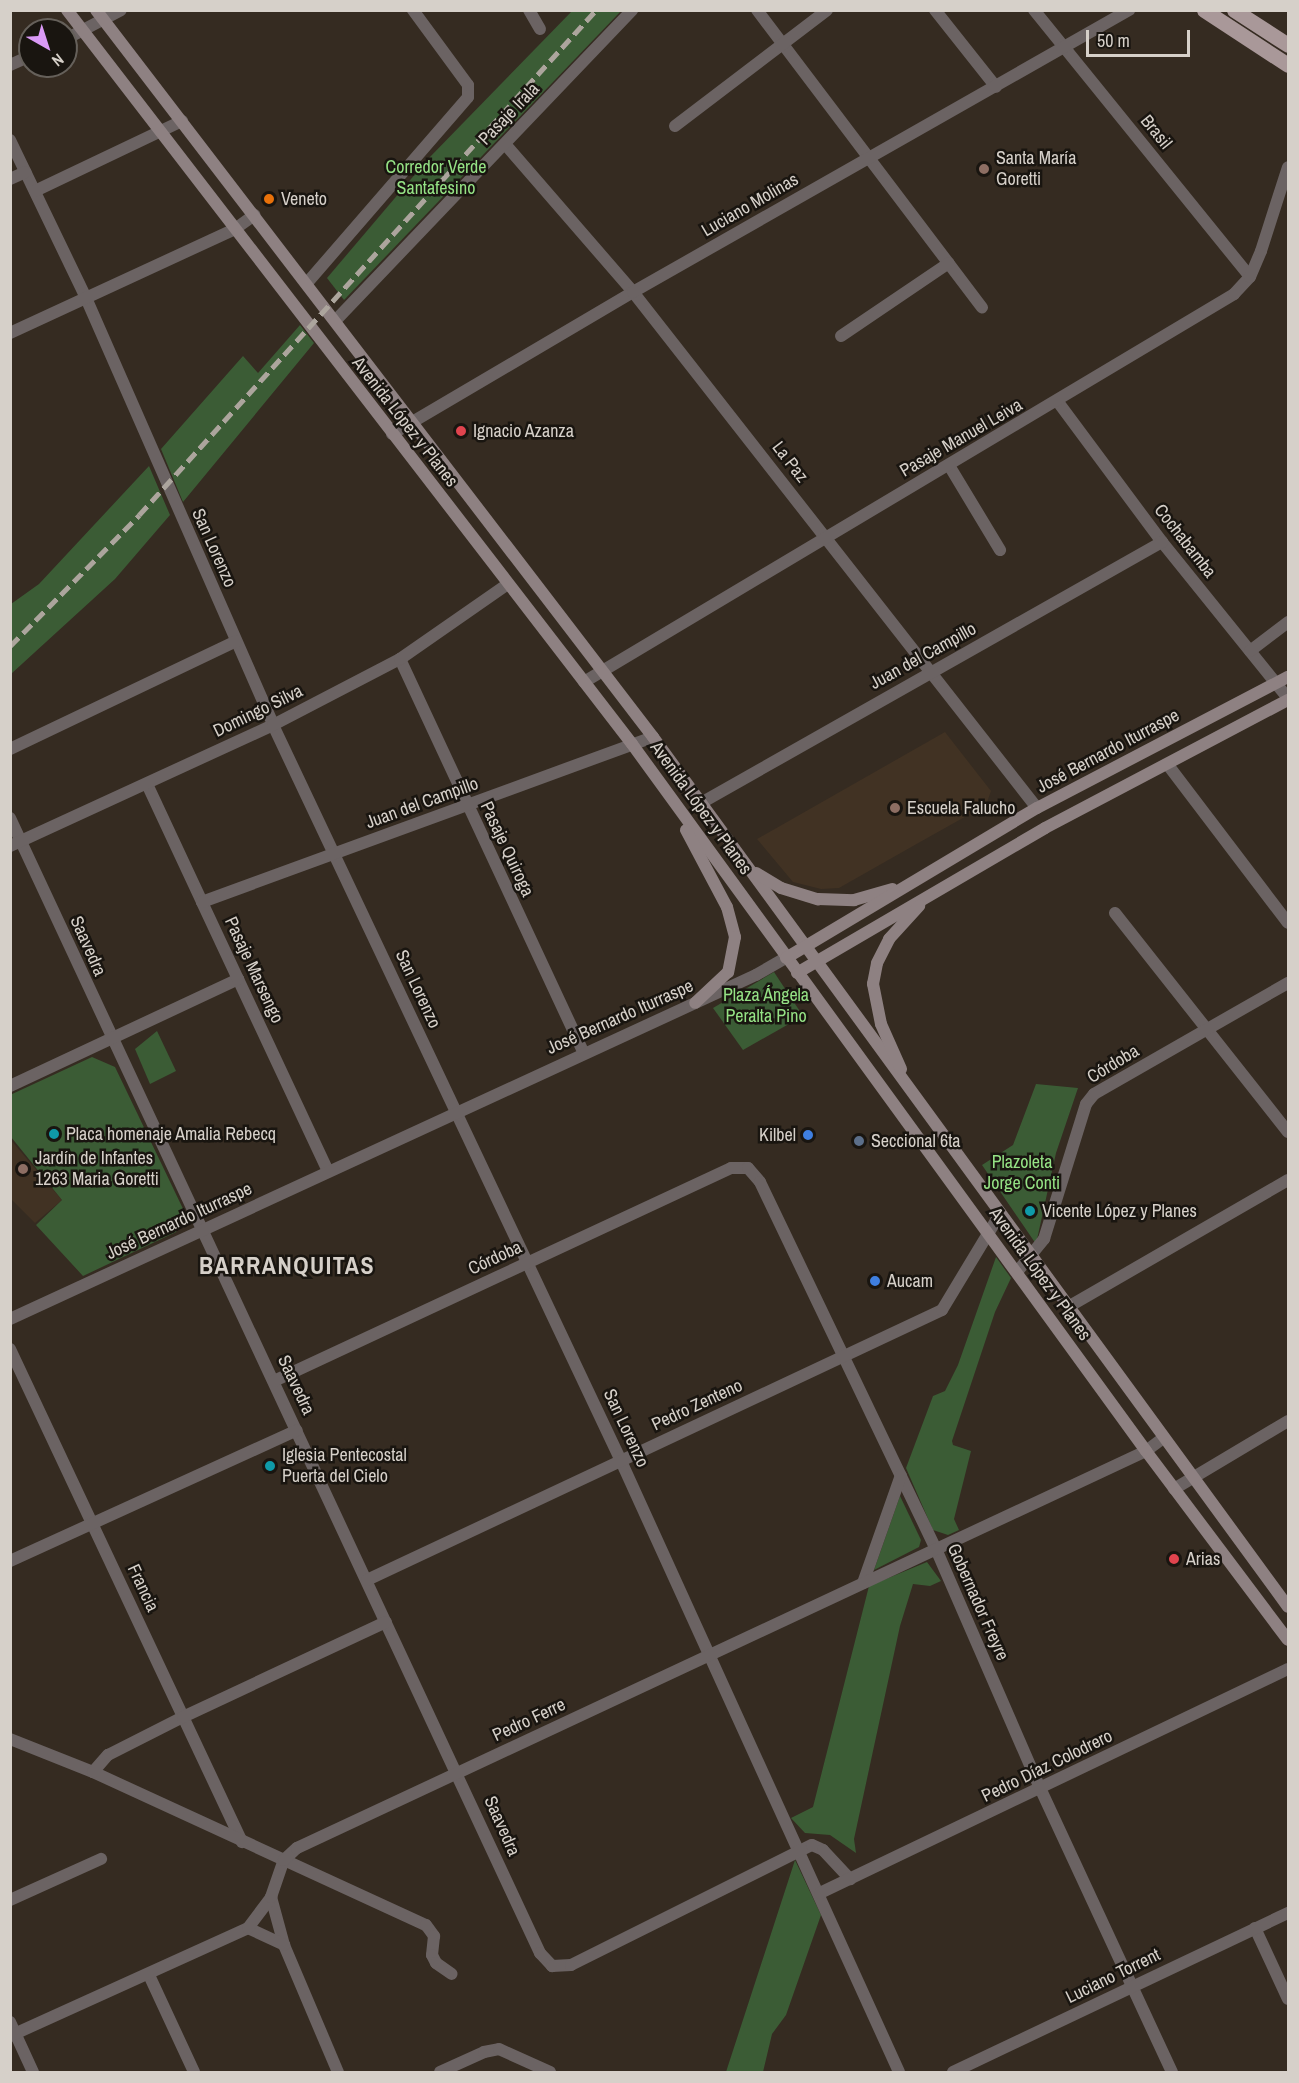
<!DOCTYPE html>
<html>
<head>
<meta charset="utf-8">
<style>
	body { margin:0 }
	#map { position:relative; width:1299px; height:2083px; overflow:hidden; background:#352b21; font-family:"Archivo Narrow",sans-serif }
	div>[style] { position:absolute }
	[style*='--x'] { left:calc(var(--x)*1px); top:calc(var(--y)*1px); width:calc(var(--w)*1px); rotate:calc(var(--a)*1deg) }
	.built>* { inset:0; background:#413223 }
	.green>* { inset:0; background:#3b5c35 }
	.minor>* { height:12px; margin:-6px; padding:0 6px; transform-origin:6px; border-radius:6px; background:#6b6363 }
	.tertiary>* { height:12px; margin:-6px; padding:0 6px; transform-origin:6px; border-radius:6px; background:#6b6363 }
	.secondary>* { height:12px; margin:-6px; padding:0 6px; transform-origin:6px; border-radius:6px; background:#8e8182 }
	.primary>* { height:15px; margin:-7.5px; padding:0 7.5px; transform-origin:7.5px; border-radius:7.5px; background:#a99899 }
	.rail>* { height:4.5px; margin-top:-2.25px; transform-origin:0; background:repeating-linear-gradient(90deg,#aca59d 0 12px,transparent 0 18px) }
	.dots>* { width:16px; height:16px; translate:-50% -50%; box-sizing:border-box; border:3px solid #191510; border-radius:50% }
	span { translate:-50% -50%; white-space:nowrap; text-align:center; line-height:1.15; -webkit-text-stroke:5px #191510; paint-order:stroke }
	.street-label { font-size:18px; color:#d6d0c9 }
	.poi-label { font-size:18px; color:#d6d0c9 }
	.left { translate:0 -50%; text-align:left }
	.right { translate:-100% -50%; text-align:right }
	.park-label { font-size:18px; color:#95e285 }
	.district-label { font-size:24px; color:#d6d0c9; font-weight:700; letter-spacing:1.5px }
	.frame { position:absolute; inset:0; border:12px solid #d6d0c9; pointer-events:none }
	.north { position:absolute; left:18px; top:18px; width:60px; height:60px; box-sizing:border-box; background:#191510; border:2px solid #65605a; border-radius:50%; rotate:141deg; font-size:16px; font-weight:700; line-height:24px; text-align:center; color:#d6d0c9 }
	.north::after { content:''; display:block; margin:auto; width:21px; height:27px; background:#da9af6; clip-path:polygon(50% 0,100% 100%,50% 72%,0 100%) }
	.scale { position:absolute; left:1086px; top:30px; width:104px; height:27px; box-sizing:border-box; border:3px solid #d6d0c9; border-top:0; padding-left:8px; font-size:18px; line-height:21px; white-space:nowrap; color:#d6d0c9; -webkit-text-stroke:4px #191510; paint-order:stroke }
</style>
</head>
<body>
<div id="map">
	<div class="built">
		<i style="clip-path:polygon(945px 732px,991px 791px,986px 805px,913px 846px,839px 888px,821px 889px,793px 882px,757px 839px)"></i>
		<i style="clip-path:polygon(10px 1139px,62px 1200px,35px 1223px,11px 1199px)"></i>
	</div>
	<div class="green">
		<i style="clip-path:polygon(573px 10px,621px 11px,344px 300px,327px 278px,428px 159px)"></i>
		<i style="clip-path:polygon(300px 325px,314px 343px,183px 502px,161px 449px,243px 356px,258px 373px)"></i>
		<i style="clip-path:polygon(149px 466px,170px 515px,115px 579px,11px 674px,11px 604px,39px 584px)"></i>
		<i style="clip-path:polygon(774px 972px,803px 1016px,743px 1050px,713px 1008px)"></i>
		<i style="clip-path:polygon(157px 1031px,176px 1071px,150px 1084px,135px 1049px)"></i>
		<i style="clip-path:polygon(92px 1057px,115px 1067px,186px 1215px,176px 1232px,83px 1276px,36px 1225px,62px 1200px,11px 1137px,10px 1095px)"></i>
		<i style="clip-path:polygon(1036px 1084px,1078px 1088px,1056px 1153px,1036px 1244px,982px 1165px,1013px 1145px)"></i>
		<i style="clip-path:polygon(996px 1257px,1011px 1278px,995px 1312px,952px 1441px,953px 1445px,971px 1451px,954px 1519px,959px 1530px,948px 1535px,933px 1530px,906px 1468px,933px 1396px,945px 1391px,958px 1365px)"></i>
		<i style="clip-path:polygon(900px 1496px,921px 1540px,919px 1547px,874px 1570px)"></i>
		<i style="clip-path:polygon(927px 1562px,941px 1581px,930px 1586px,913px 1584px,900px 1626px,854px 1839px,856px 1853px,830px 1835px,805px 1833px,791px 1818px,813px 1807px,869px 1586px)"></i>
		<i style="clip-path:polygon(795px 1860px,821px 1915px,786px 2015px,772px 2034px,763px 2072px,726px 2072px)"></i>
	</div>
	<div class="minor">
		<i style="--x:529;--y:10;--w:22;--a:60"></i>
		<i style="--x:757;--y:10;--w:373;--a:52.9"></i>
		<i style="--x:935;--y:10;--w:98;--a:51.6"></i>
		<i style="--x:1034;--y:10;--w:343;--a:51"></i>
		<i style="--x:66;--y:39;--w:62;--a:-27.8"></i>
		<i style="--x:10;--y:65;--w:22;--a:-24"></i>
		<i style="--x:675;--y:126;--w:191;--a:-37.3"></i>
		<i style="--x:10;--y:140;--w:175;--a:64.3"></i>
		<i style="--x:86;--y:298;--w:466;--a:66.3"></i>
		<i style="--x:273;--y:725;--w:814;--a:64.69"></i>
		<i style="--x:621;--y:1461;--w:671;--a:65.53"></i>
		<i style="--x:505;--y:144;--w:196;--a:49.1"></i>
		<i style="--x:633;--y:292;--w:655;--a:51.94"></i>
		<i style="--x:10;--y:179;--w:17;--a:-24"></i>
		<i style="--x:35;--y:191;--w:163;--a:-25.5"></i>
		<i style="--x:307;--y:283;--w:246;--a:-49.1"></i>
		<i style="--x:468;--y:97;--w:12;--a:-90"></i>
		<i style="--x:468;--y:85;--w:93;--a:-126.3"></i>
		<i style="--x:336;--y:320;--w:429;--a:-46.3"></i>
		<i style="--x:10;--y:333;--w:248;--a:-24.8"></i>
		<i style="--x:235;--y:229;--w:24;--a:-36"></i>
		<i style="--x:841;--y:336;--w:130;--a:-34.1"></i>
		<i style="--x:1058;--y:402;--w:174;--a:53.4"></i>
		<i style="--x:1162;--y:542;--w:201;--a:51.1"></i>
		<i style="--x:392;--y:434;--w:280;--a:-30.5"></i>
		<i style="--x:633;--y:292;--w:571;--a:-29.62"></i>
		<i style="--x:950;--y:467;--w:97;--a:58.9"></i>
		<i style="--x:1250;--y:651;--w:48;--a:-37.3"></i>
		<i style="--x:400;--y:659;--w:435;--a:65"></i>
		<i style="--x:584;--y:682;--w:757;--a:-30.83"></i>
		<i style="--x:1234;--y:294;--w:23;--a:-47"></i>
		<i style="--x:1250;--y:277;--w:28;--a:-67"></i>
		<i style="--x:1261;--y:251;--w:88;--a:-72.2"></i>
		<i style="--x:10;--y:749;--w:250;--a:-25.5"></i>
		<i style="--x:1168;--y:765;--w:198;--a:52.8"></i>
		<i style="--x:147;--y:784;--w:130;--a:65"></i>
		<i style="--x:701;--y:803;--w:530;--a:-29.52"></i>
		<i style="--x:10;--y:818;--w:1253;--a:64.97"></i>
		<i style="--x:540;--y:1953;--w:18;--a:47"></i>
		<i style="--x:552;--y:1966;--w:19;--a:-3"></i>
		<i style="--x:571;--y:1965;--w:269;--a:-26.5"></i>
		<i style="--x:812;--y:1845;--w:12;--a:24"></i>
		<i style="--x:823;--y:1850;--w:40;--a:47"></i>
		<i style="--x:10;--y:846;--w:289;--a:-24.7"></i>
		<i style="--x:273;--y:725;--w:143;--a:-27.5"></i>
		<i style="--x:400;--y:659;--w:131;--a:-34.8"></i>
		<i style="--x:1115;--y:913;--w:279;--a:51.7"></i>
		<i style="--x:238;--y:979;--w:212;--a:64.9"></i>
		<i style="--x:1017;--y:1272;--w:43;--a:-50.7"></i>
		<i style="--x:1044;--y:1239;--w:141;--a:-72.7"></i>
		<i style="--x:1086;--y:1104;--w:13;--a:-51"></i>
		<i style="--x:1094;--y:1094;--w:224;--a:-29.8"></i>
		<i style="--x:1068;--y:1307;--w:254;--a:-30"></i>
		<i style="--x:10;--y:1349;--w:545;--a:64.8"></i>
		<i style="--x:274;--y:1381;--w:504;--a:-24.99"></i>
		<i style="--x:731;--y:1168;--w:17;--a:0"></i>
		<i style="--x:748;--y:1168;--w:18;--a:49"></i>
		<i style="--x:760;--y:1182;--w:407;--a:64.4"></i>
		<i style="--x:936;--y:1549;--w:263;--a:66.5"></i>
		<i style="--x:1041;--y:1790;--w:311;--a:65.1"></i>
		<i style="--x:1174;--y:1489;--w:133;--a:-30.8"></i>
		<i style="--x:10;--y:1561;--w:315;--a:-24.5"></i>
		<i style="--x:367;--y:1580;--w:635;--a:-25.15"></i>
		<i style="--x:942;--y:1310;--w:112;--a:-58.9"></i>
		<i style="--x:863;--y:1583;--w:114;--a:-70.6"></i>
		<i style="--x:10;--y:1739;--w:89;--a:21.7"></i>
		<i style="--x:93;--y:1772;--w:366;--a:24.7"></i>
		<i style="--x:426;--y:1925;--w:14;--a:54"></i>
		<i style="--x:434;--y:1936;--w:19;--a:96"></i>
		<i style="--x:432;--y:1955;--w:9;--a:63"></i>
		<i style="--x:436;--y:1963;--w:19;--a:35"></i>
		<i style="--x:93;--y:1772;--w:23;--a:-49"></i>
		<i style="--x:108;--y:1755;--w:84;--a:-26.9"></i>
		<i style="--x:183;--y:1717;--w:224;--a:-25.1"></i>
		<i style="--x:820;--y:1893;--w:519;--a:-25.58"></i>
		<i style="--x:271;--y:1897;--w:50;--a:74.8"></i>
		<i style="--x:284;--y:1945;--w:138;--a:67"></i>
		<i style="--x:10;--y:1900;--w:100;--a:-24.3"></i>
		<i style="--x:248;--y:1928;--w:40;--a:25"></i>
		<i style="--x:1255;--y:1928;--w:78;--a:65.1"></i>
		<i style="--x:149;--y:1975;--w:107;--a:65.1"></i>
		<i style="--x:10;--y:2022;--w:55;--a:65.3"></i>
		<i style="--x:10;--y:2036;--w:261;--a:-24.4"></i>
		<i style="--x:248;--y:1928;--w:39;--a:-53"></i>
		<i style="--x:271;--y:1897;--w:39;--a:-71"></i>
		<i style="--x:284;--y:1860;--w:18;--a:-43"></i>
		<i style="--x:297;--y:1848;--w:937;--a:-25.06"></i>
		<i style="--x:1146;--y:1451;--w:20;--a:-37"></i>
		<i style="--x:440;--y:2072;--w:48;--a:-24.4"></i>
		<i style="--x:484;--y:2052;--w:15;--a:-11"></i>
		<i style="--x:499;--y:2049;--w:56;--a:24.3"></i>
		<i style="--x:953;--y:2072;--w:371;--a:-25.4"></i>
	</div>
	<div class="tertiary">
		<i style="--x:10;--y:1086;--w:252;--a:-25.1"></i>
		<i style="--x:238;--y:979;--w:85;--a:-115.1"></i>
		<i style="--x:202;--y:902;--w:480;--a:-20.1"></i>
		<i style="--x:10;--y:1319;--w:821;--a:-24.76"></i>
		<i style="--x:756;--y:975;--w:34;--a:-30"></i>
	</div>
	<div class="secondary">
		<i style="--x:67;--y:10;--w:926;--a:52.41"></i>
		<i style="--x:632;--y:744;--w:874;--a:53.98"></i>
		<i style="--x:1146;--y:1451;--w:236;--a:53.1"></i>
		<i style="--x:96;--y:10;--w:916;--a:52.54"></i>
		<i style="--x:653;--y:737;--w:1077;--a:53.87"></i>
		<i style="--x:686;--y:830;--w:87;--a:62"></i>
		<i style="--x:727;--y:907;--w:31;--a:75"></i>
		<i style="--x:735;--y:937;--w:36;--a:101"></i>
		<i style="--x:728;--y:972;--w:45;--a:136.8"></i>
		<i style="--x:756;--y:873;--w:29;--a:31"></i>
		<i style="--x:781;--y:888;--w:39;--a:17"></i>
		<i style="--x:818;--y:899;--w:36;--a:2"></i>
		<i style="--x:854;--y:900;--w:40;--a:-16"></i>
		<i style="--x:786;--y:958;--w:292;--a:-30.9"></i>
		<i style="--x:1037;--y:808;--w:283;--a:-27.6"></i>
		<i style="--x:797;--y:973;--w:287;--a:-30.3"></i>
		<i style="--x:1045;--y:828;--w:275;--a:-27.8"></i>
		<i style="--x:901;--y:1069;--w:49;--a:-114"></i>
		<i style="--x:881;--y:1024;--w:41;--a:-101.3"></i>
		<i style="--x:873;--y:984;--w:21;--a:-79"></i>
		<i style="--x:877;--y:963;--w:27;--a:-63"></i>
		<i style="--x:889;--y:939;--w:45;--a:-47.7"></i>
	</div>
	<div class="primary">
		<i style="--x:1204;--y:10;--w:100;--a:33.2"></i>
		<i style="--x:1234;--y:10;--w:64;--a:32.9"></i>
	</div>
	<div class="rail">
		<i style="--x:10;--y:646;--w:184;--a:-45.4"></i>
		<i style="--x:139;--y:515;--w:681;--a:-47.86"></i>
	</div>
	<div class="dots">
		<i style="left:984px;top:169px;background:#8d6e63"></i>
		<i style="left:269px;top:199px;background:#e8710a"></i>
		<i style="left:461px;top:431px;background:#e0444e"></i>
		<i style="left:895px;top:808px;background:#8d6e63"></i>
		<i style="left:54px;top:1134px;background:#0f9aa8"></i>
		<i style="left:808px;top:1135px;background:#3f7fe0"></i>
		<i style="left:859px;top:1141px;background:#5c6f8a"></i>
		<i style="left:23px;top:1169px;background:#8d6e63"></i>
		<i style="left:1030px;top:1211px;background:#0f9aa8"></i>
		<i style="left:875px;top:1281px;background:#3f7fe0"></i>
		<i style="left:270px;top:1466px;background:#0f9aa8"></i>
		<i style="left:1174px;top:1559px;background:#e0444e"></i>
	</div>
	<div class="street-label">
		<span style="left:509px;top:114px;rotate:-46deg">Pasaje Irala</span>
		<span style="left:1156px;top:132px;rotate:51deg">Brasil</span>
		<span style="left:750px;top:205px;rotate:-30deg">Luciano Molinas</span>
		<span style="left:405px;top:422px;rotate:52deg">Avenida López y Planes</span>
		<span style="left:961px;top:438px;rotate:-30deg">Pasaje Manuel Leiva</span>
		<span style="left:790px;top:462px;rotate:52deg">La Paz</span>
		<span style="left:1185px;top:541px;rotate:52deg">Cochabamba</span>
		<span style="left:214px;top:548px;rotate:66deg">San Lorenzo</span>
		<span style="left:923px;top:656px;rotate:-29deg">Juan del Campillo</span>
		<span style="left:258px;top:711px;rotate:-26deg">Domingo Silva</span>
		<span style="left:1108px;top:751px;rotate:-28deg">José Bernardo Iturraspe</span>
		<span style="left:422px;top:803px;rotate:-20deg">Juan del Campillo</span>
		<span style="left:701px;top:808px;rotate:54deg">Avenida López y Planes</span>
		<span style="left:507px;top:849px;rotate:65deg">Pasaje Quiroga</span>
		<span style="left:88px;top:946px;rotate:66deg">Saavedra</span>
		<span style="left:254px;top:970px;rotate:65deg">Pasaje Marsengo</span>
		<span style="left:418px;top:989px;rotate:65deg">San Lorenzo</span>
		<span style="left:620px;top:1017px;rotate:-24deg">José Bernardo Iturraspe</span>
		<span style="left:1113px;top:1064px;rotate:-31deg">Córdoba</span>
		<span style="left:179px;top:1221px;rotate:-25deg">José Bernardo Iturraspe</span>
		<span style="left:495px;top:1258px;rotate:-25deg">Córdoba</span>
		<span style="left:1040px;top:1274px;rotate:54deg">Avenida López y Planes</span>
		<span style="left:296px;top:1385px;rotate:65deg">Saavedra</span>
		<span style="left:697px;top:1405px;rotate:-25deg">Pedro Zenteno</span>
		<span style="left:626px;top:1428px;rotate:65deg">San Lorenzo</span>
		<span style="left:143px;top:1588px;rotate:65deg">Francia</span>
		<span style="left:978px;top:1602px;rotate:66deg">Gobernador Freyre</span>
		<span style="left:529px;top:1720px;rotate:-25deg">Pedro Ferre</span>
		<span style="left:1047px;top:1766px;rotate:-26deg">Pedro Díaz Colodrero</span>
		<span style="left:502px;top:1826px;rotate:66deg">Saavedra</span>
		<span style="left:1113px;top:1976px;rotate:-26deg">Luciano Torrent</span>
	</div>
	<div class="poi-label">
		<span class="left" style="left:996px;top:169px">Santa María<br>Goretti</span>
		<span class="left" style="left:281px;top:199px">Veneto</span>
		<span class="left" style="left:473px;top:431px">Ignacio Azanza</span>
		<span class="left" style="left:907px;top:808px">Escuela Falucho</span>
		<span class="left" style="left:66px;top:1134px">Placa homenaje Amalia Rebecq</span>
		<span class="right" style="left:796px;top:1135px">Kilbel</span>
		<span class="left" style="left:871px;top:1141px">Seccional 6ta</span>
		<span class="left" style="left:35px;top:1169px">Jardín de Infantes<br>1263 Maria Goretti</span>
		<span class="left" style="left:1042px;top:1211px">Vicente López y Planes</span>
		<span class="left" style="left:887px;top:1281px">Aucam</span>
		<span class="left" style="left:282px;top:1466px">Iglesia Pentecostal<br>Puerta del Cielo</span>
		<span class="left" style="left:1186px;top:1559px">Arias</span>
	</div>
	<div class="park-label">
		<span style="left:436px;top:178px">Corredor Verde<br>Santafesino</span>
		<span style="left:766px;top:1006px">Plaza Ángela<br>Peralta Pino</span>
		<span style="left:1022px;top:1173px">Plazoleta<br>Jorge Conti</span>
	</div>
	<div class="district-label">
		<span style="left:287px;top:1266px">BARRANQUITAS</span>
	</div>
	<div class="frame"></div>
	<div class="north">N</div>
	<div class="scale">50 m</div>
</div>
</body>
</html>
